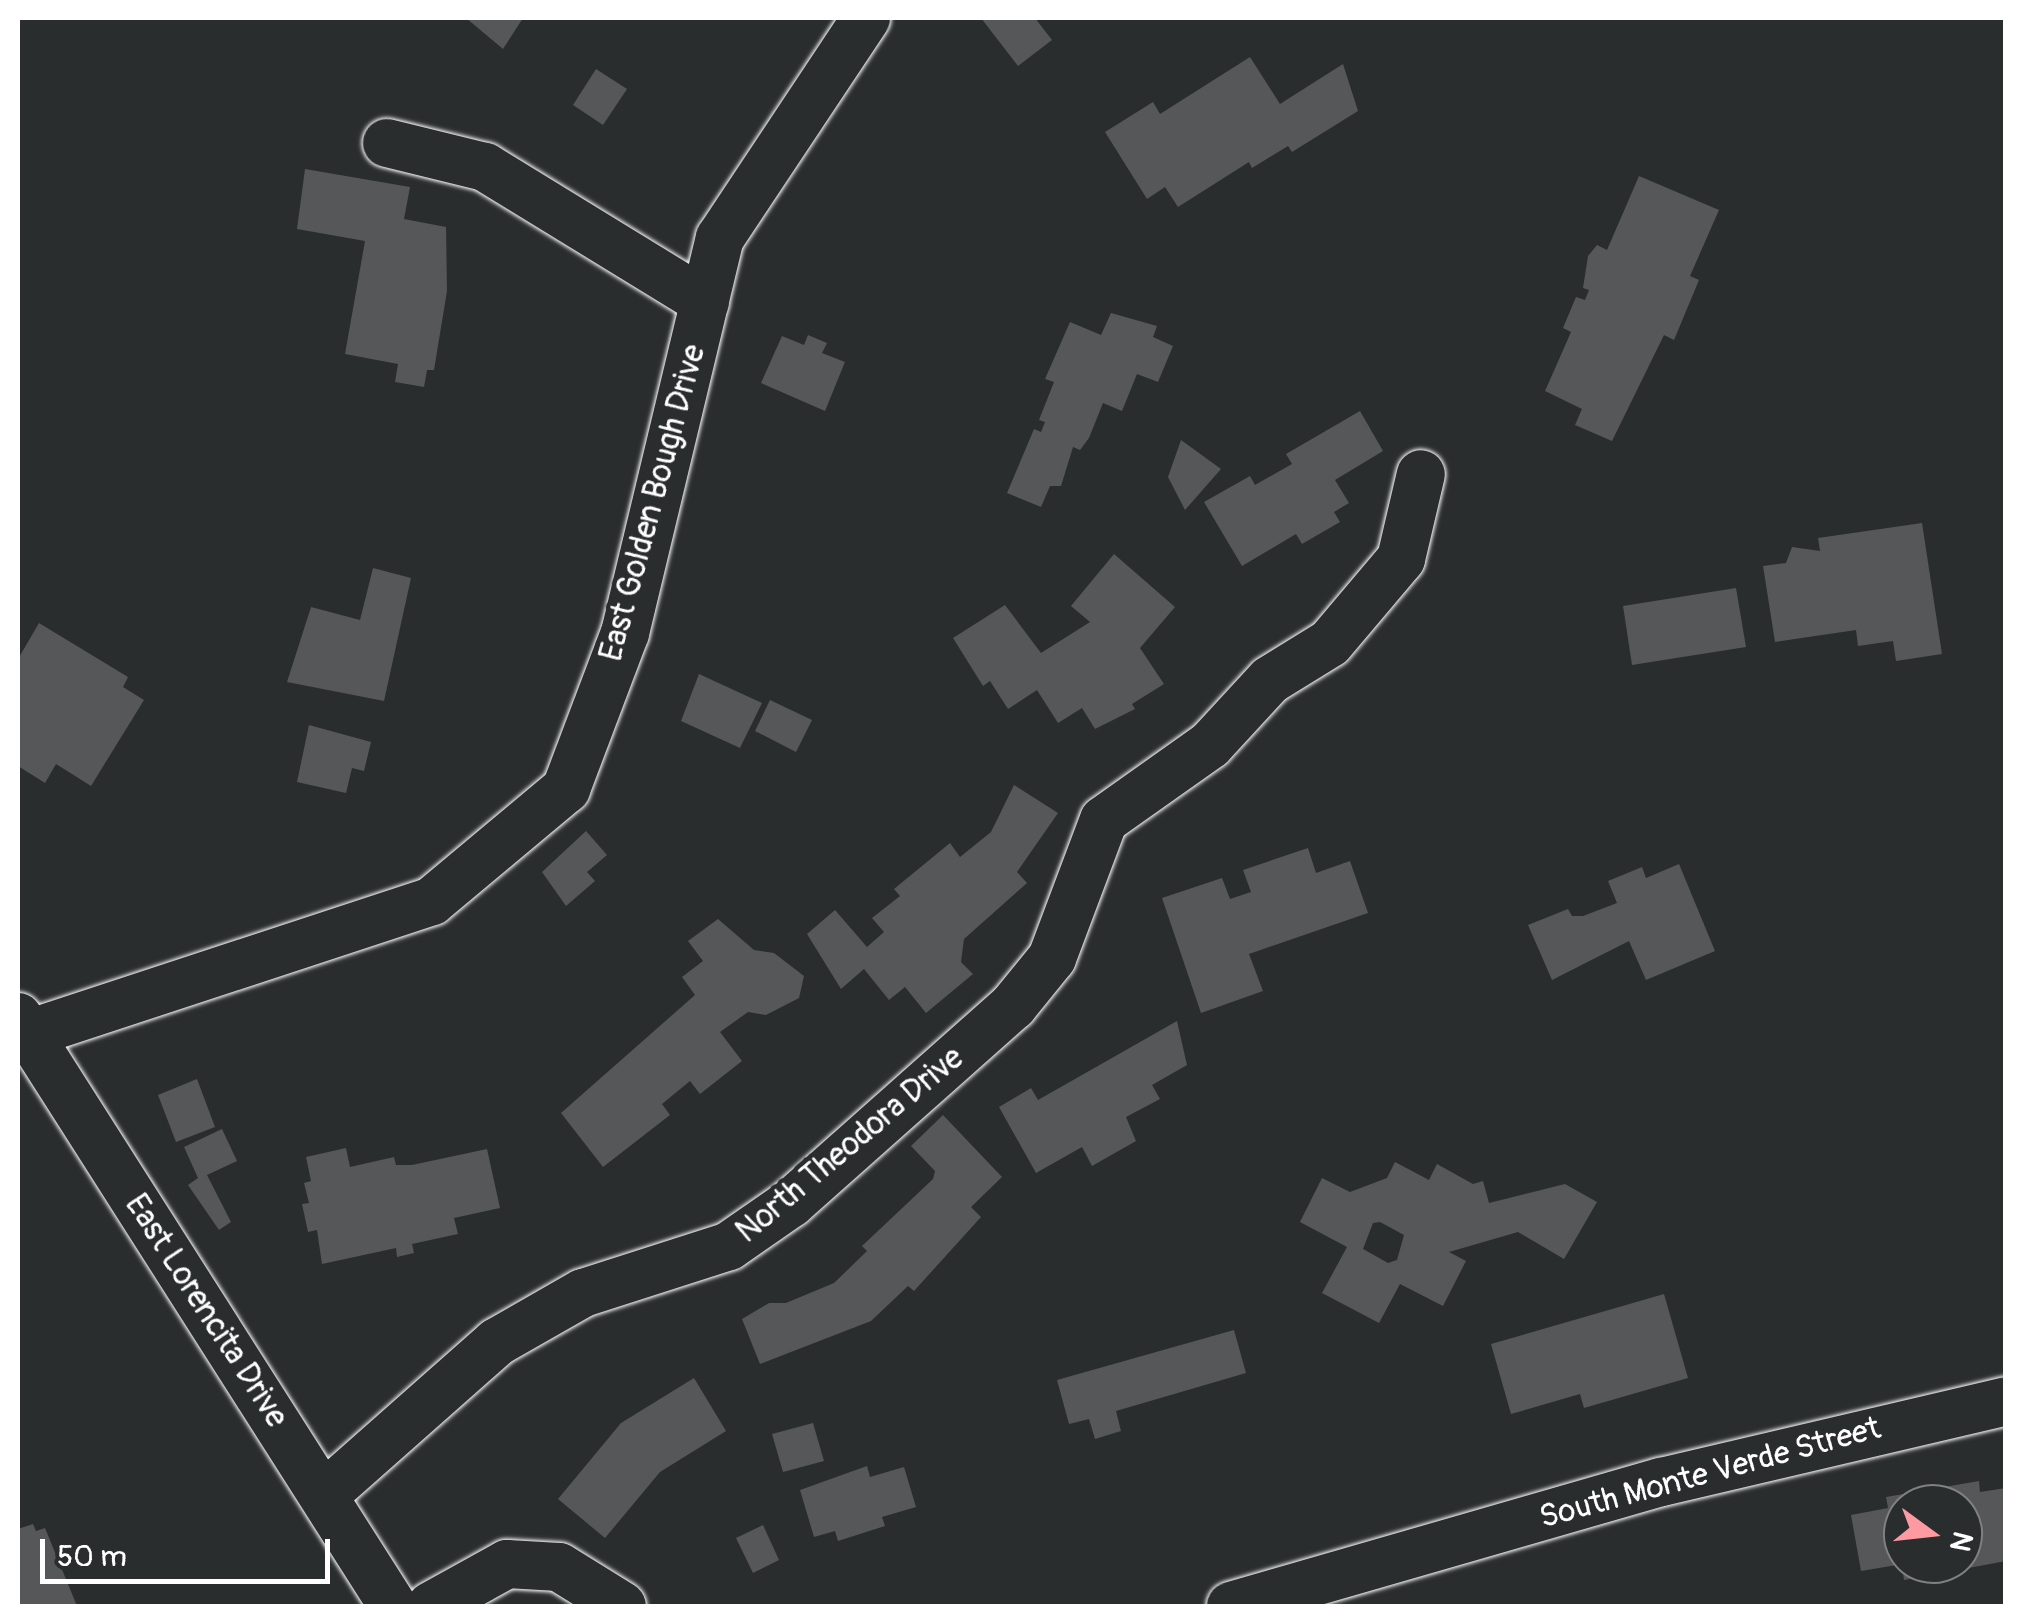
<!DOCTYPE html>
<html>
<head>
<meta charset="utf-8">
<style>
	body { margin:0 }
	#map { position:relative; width:2023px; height:1624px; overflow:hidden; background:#2a2d2e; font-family:Pangolin,sans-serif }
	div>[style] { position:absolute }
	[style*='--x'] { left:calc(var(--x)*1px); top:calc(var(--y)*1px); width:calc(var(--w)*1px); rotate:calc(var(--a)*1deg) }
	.building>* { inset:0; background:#555758 }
	.roads { filter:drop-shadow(0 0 2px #fff) drop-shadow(0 0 2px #fff) }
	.minor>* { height:48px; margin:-24px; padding:0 24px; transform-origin:24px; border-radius:24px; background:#2a2d2e }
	span { translate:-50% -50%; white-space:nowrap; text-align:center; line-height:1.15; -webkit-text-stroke:9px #2a2d2e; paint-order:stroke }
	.street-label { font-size:32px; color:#fff }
	.frame { position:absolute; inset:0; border:20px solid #fff; pointer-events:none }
	.north { position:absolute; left:1883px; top:1484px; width:100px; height:100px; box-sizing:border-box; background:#2a2d2e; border:2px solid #7f8182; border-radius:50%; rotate:105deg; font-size:28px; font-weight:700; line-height:40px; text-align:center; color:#fff }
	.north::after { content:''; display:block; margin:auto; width:35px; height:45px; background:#ff9aa2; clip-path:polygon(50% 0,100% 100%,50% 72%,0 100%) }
	.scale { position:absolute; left:40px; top:1539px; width:290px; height:45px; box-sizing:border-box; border:5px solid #fff; border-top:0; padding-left:12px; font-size:30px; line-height:35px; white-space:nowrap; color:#fff; -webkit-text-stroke:8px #2a2d2e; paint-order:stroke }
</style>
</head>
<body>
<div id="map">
	<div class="building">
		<i style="clip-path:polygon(466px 18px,523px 18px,503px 49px)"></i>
		<i style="clip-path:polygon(981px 18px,1035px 18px,1052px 40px,1018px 66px)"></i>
		<i style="clip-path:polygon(1250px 57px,1280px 104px,1343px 64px,1358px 111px,1292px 152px,1288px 146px,1252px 168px,1249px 162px,1178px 207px,1165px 187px,1147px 199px,1105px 132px,1153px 102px,1160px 114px)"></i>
		<i style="clip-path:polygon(596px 69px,627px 89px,603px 125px,573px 105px)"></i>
		<i style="clip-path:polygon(305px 169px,410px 187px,404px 219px,446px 227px,447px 291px,434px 370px,427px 370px,424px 387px,395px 382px,398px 364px,345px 354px,365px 241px,297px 229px)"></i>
		<i style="clip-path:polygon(1639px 176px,1719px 210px,1690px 276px,1699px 280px,1674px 340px,1664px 335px,1612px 441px,1575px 425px,1582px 409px,1545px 391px,1571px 332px,1563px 328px,1576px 297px,1585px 300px,1589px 290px,1583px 288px,1588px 256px,1597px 245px,1607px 250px)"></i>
		<i style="clip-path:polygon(1111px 313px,1157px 326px,1153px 337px,1173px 346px,1158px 382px,1137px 374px,1122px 411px,1103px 403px,1089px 438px,1080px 450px,1073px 447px,1061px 486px,1050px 486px,1041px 507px,1007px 493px,1034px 429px,1041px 432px,1045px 422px,1039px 420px,1054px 382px,1045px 379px,1070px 322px,1101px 335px)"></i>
		<i style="clip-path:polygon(808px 335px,827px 343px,822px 353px,845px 362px,825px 411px,761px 383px,782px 336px,804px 345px)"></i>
		<i style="clip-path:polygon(1360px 411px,1383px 451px,1335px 480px,1349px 503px,1334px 512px,1340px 522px,1302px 544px,1296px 534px,1242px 566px,1204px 502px,1250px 476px,1255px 485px,1292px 464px,1286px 454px)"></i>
		<i style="clip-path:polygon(1181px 440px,1221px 469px,1185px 510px,1168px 477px)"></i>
		<i style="clip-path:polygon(1922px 523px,1942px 654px,1896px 661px,1893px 641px,1858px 646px,1856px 630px,1775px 642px,1763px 566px,1786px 563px,1792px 547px,1820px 551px,1818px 538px)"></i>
		<i style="clip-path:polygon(1114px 554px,1175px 607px,1140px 648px,1164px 684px,1132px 704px,1135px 709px,1095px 729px,1082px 708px,1058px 723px,1037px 690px,1008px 709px,990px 681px,983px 686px,953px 638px,1005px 605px,1041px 653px,1090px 622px,1071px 606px)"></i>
		<i style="clip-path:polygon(373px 568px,411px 578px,384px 701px,287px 682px,311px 607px,360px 620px)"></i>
		<i style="clip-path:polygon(1736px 588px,1746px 647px,1632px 665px,1623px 606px)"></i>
		<i style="clip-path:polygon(39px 623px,128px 677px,123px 687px,144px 700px,91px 786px,56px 764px,45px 783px,18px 766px,18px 659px)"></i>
		<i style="clip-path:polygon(699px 674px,762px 703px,740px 748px,681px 721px)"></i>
		<i style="clip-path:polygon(770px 700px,812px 720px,796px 752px,755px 731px)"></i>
		<i style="clip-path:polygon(309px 725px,371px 742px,364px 771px,352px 768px,346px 793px,297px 782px)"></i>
		<i style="clip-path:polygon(1014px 785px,1058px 813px,1017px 872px,1027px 883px,964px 939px,961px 962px,973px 974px,926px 1013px,905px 987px,889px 1000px,864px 969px,841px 989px,807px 934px,835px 910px,867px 947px,884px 932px,872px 918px,900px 896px,894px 889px,950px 843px,960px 857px,991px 832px)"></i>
		<i style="clip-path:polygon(586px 831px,607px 855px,587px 872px,595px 881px,566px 906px,542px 872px)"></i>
		<i style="clip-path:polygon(1308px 848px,1316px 873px,1350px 861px,1368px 913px,1249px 954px,1263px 991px,1201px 1013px,1162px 898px,1222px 878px,1230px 899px,1251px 892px,1243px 870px)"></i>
		<i style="clip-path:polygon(1679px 864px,1715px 951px,1646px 980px,1629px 941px,1552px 980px,1528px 925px,1568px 909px,1572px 916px,1583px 916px,1617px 903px,1608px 881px,1642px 867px,1646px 878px)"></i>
		<i style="clip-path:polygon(718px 919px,754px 950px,774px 953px,804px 976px,799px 998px,766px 1015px,748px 1012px,720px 1032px,742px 1061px,700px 1094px,690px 1081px,662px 1104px,670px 1115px,603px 1167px,561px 1113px,695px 995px,682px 977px,703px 961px,688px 941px)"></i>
		<i style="clip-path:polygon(1177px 1021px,1187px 1065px,1152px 1085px,1160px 1099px,1126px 1117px,1136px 1141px,1092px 1166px,1082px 1147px,1036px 1173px,999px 1107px,1031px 1088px,1038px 1100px)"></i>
		<i style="clip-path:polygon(197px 1079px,215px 1127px,176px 1142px,158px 1095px)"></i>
		<i style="clip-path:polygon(943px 1115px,1002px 1177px,971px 1207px,981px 1217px,914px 1291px,908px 1286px,871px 1321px,760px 1364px,742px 1319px,769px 1303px,786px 1303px,834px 1283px,867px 1251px,862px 1246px,933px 1179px,935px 1171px,911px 1146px)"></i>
		<i style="clip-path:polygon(222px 1129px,237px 1161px,207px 1175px,231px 1222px,219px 1230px,188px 1185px,198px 1178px,184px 1147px)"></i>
		<i style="clip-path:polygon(346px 1148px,350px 1167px,394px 1157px,396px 1165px,412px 1165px,487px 1149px,500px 1208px,454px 1218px,458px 1234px,412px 1244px,414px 1253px,397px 1257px,396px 1248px,322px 1264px,317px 1230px,308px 1232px,302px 1204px,309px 1203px,304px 1183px,311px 1181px,306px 1157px)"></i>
		<i style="clip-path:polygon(evenodd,1395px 1162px,1429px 1180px,1437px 1164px,1473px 1184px,1483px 1181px,1489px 1203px,1565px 1184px,1597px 1202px,1564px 1259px,1518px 1232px,1449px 1252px,1466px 1261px,1443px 1306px,1400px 1284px,1379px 1323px,1322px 1293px,1347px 1247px,1300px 1222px,1322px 1178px,1350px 1192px,1387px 1178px,1395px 1162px,1380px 1222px,1404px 1235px,1397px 1260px,1388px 1263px,1363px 1249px,1373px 1223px,1380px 1222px)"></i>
		<i style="clip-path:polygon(1664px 1294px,1688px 1378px,1584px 1408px,1580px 1394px,1511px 1414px,1491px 1344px)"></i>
		<i style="clip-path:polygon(1234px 1330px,1246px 1373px,1116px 1411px,1121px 1431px,1095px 1439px,1089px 1419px,1069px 1424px,1057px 1380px)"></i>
		<i style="clip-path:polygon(694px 1378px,726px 1431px,660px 1472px,605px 1538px,558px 1499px,621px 1423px)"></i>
		<i style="clip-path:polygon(813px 1423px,824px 1461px,783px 1472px,772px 1434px)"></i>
		<i style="clip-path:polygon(867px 1466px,870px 1477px,904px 1467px,916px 1507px,882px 1517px,885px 1526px,838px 1541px,835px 1531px,814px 1537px,800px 1490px)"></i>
		<i style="clip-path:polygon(1979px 1481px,1980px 1492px,2006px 1488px,2006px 1561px,1904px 1580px,1902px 1564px,1963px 1564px,1963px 1504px,1903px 1504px,1903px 1564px,1861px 1571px,1851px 1515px,1888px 1508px,1886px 1497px)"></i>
		<i style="clip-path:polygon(33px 1524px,36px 1531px,45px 1528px,77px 1606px,18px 1606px,18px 1529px)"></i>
		<i style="clip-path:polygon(763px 1525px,779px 1560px,753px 1573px,736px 1538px)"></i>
	</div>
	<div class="roads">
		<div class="minor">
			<i style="--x:387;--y:143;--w:101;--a:13.8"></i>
			<i style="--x:485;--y:167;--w:258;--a:31.5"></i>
			<i style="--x:18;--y:1017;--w:698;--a:57.52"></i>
			<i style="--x:28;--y:1034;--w:425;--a:-18.2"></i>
			<i style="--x:432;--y:901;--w:175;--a:-39.9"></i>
			<i style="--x:566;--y:789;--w:167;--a:-69.3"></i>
			<i style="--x:625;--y:633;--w:406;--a:-76.5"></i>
			<i style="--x:720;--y:238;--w:264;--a:-56.4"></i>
			<i style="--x:324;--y:1495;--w:231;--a:-41.5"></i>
			<i style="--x:497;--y:1342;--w:99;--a:-29.7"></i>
			<i style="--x:583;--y:1293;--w:153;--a:-17.8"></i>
			<i style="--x:729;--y:1246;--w:75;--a:-34.7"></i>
			<i style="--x:791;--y:1203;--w:297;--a:-41.6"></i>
			<i style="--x:1013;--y:1006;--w:62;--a:-50.9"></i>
			<i style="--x:1052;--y:958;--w:147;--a:-69.4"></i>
			<i style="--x:1104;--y:820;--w:130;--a:-35.3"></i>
			<i style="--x:1210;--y:745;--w:88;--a:-47.3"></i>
			<i style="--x:1270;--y:680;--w:70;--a:-31.7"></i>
			<i style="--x:1330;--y:643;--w:110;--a:-49.8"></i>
			<i style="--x:1401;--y:559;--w:87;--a:-76.8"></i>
			<i style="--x:431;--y:1606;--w:87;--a:-28.9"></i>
			<i style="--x:507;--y:1564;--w:52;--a:3.3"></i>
			<i style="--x:559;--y:1567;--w:74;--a:31.8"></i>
			<i style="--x:1231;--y:1606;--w:448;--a:-16.1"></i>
			<i style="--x:1662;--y:1482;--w:353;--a:-13.2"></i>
		</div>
	</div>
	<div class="street-label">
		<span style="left:653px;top:503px;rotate:-75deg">East Golden Bough Drive</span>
		<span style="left:850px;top:1145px;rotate:-40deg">North Theodora Drive</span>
		<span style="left:206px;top:1311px;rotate:57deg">East Lorencita Drive</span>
		<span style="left:1710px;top:1473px;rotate:-15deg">South Monte Verde Street</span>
	</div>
	<div class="frame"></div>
	<div class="north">N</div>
	<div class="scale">50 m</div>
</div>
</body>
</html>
